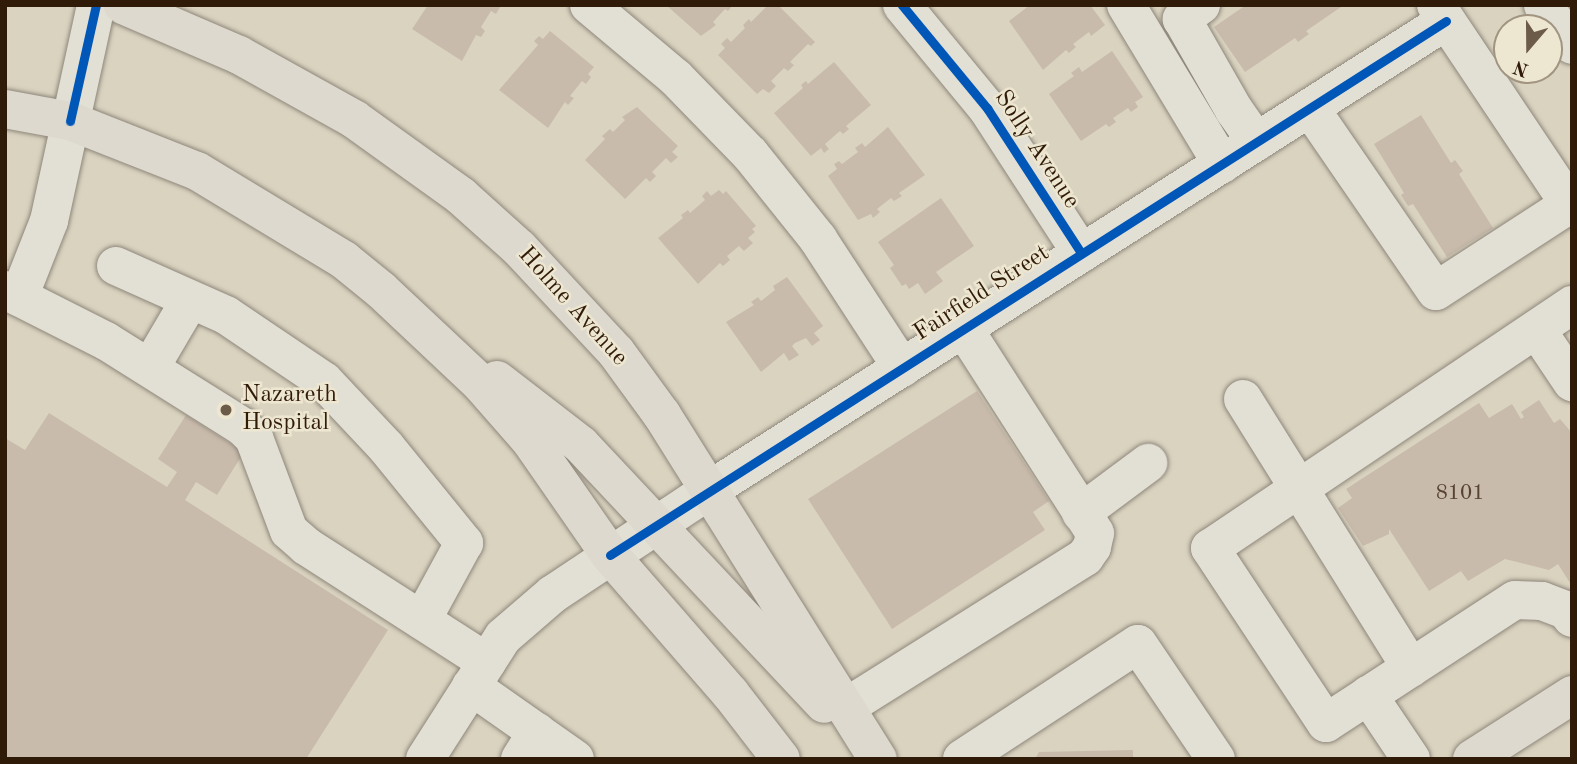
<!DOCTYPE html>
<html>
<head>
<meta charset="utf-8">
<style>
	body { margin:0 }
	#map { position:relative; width:1577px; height:764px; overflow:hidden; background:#dad3c0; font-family:"Old Standard TT",serif }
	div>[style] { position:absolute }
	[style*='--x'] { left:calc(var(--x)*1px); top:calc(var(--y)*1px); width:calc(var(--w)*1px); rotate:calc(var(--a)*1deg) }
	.building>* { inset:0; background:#c9bbac }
	.roads { filter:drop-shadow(0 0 2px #8e877a) drop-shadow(0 0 2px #8e877a) }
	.minor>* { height:38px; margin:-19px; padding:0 19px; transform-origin:19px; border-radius:19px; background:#e2dfd5 }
	.major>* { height:38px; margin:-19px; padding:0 19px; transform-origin:19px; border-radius:19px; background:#ddd9ce }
	.highway>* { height:38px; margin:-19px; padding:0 19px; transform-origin:19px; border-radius:19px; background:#ddd9ce }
	.cycleway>* { height:9px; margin:-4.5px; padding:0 4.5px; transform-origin:4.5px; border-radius:4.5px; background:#0057b8 }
	.dots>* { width:19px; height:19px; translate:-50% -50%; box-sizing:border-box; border:4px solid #ede6d0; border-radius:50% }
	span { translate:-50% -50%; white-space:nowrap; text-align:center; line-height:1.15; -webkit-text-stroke:5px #ede6d0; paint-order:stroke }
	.number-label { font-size:21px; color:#574332 }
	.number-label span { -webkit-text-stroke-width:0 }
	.street-label { font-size:24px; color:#301a08 }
	.poi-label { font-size:24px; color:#301a08 }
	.left { translate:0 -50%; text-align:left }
	.frame { position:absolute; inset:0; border:7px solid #301a08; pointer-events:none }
	.north { position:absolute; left:1493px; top:14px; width:70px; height:70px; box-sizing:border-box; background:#ede6d0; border:2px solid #a19480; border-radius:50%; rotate:200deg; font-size:19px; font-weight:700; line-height:28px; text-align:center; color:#301a08 }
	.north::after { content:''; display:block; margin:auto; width:24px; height:32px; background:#6c5b48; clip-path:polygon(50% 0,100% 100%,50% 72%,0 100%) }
</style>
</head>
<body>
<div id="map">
	<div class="building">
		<i style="clip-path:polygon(428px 5px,496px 5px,500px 7px,496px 14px,491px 11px,481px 27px,485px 31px,481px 37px,476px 35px,462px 61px,412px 29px)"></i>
		<i style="clip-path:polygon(666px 5px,733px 5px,728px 11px,725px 9px,713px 22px,716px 25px,701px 36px)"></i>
		<i style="clip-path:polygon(768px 5px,778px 5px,815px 42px,811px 46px,808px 44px,790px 62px,794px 65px,788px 71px,784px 68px,771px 81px,776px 86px,769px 93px,763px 89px,757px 94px,718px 55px,725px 48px,721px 44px,727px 38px,731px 42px,745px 28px,743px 25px,749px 19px,751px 22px)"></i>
		<i style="clip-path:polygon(1030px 5px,1090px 5px,1105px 25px,1091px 36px,1089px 32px,1073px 44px,1076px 47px,1069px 53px,1066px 50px,1043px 70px,1009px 21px)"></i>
		<i style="clip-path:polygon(1246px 5px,1344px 5px,1306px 31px,1309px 34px,1298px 42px,1295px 38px,1245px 72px,1214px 27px)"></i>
		<i style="clip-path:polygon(550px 31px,594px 67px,588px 74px,591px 77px,586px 84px,582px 81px,570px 96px,574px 98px,568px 105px,565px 102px,548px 128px,499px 90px,538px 45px,534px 41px,539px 36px,543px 39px)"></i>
		<i style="clip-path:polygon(1112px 51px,1143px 97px,1135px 102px,1138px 107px,1131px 112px,1128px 108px,1113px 118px,1116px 122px,1109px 127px,1106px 124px,1081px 141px,1049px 94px,1074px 76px,1071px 73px,1079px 67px,1082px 72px)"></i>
		<i style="clip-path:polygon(834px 62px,871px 105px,846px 126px,849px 129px,843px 134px,840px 131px,825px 144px,829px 149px,824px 153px,821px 148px,811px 156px,774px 113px,803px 88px,801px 85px,806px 81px,808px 84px)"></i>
		<i style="clip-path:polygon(637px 107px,678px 146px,672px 152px,678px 157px,671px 163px,666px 158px,652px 172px,656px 176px,650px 182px,646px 178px,625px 199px,585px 160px,605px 139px,602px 136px,610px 129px,613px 132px,625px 120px,622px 117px)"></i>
		<i style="clip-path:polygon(1421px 115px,1451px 163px,1455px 160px,1463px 171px,1459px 174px,1493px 228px,1447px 257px,1413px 204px,1408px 206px,1401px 195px,1404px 193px,1374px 144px)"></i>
		<i style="clip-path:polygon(888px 127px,925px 175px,899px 193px,902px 196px,894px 201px,891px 198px,877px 209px,880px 212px,873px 218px,871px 214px,858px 220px,828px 176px,837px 169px,834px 164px,839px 161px,842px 164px,858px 152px,855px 148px,862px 143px,865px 147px)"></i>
		<i style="clip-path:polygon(719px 190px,723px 194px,726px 191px,756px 226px,752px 229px,755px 232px,748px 238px,753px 243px,744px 251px,739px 246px,727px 256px,730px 260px,723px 266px,720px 263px,698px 284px,658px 238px,683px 218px,681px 215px,688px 210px,690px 213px,705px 200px,702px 196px,707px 191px,711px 196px)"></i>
		<i style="clip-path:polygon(941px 198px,974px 246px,936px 272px,943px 281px,925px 294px,918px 283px,909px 289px,906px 284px,902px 286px,890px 268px,894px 265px,878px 242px)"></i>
		<i style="clip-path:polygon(787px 277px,823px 326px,814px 333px,820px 340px,812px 346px,806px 338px,795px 343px,792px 346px,799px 355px,789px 361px,784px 353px,761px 372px,726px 322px,754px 305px,751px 302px,758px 297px,761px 301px,775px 290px,773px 286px)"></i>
		<i style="clip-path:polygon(977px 391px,1049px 501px,1033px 512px,1045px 530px,892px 629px,808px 499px)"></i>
		<i style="clip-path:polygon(1539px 400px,1554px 423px,1560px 419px,1572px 433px,1572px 586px,1558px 564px,1549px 570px,1505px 559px,1468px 581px,1461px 571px,1429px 591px,1389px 529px,1389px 534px,1363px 546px,1338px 508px,1352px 498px,1346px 489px,1479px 403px,1489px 418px,1512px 404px,1521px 419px,1524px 417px,1521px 412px)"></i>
		<i style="clip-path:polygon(49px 413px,167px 487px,177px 472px,158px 459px,186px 415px,244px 452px,217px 495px,196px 482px,185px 500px,388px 630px,306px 759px,5px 759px,5px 438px,25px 450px)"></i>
		<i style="clip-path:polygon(1133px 750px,1133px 759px,1035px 759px,1039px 752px)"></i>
	</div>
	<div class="roads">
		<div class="minor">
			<i style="--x:589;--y:5;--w:114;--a:40"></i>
			<i style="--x:676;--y:78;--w:106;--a:45.8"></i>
			<i style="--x:750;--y:154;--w:109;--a:51.3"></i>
			<i style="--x:818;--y:239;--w:154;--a:56.9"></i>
			<i style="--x:902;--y:5;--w:134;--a:50.5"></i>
			<i style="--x:987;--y:108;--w:173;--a:57"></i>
			<i style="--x:1126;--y:5;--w:186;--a:58.9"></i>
			<i style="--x:1201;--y:5;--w:24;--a:144"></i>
			<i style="--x:1182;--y:19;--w:105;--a:60.3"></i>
			<i style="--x:1234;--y:110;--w:39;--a:55"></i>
			<i style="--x:1436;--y:5;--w:244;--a:56.2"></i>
			<i style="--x:1543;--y:5;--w:49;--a:54.1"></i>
			<i style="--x:1310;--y:108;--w:222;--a:55.5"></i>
			<i style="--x:1436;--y:291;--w:160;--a:-33"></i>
			<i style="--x:116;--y:266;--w:120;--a:24"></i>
			<i style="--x:226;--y:315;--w:118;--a:34"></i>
			<i style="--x:324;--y:381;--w:91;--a:46.8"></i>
			<i style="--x:386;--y:447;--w:124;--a:50.9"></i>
			<i style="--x:464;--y:543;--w:88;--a:118.6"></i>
			<i style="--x:5;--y:290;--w:113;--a:26.8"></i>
			<i style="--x:106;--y:341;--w:162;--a:32.1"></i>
			<i style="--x:243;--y:427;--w:16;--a:45"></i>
			<i style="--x:254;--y:438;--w:99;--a:69.4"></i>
			<i style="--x:289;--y:531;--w:23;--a:41"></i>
			<i style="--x:306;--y:546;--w:215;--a:32.7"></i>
			<i style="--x:19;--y:297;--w:82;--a:-68.5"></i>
			<i style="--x:49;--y:221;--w:221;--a:-77.7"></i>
			<i style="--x:1572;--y:305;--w:436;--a:146.1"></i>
			<i style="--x:1210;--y:548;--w:210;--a:56.5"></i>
			<i style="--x:1326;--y:723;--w:225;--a:-33.1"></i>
			<i style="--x:1515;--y:600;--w:27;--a:2"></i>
			<i style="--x:1542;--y:601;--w:26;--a:21"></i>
			<i style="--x:1566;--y:610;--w:10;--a:53"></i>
			<i style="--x:1537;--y:330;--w:63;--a:56.1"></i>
			<i style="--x:150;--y:368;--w:79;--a:-59.5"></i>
			<i style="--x:1243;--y:399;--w:317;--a:58"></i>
			<i style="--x:1081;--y:513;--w:84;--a:-36.7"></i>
			<i style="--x:471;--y:686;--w:127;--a:35.1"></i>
			<i style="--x:1368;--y:695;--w:77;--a:56.1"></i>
			<i style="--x:846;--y:707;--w:282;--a:-32.1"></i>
			<i style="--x:1085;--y:557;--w:12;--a:-55"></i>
			<i style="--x:1092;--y:547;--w:14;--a:-78"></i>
			<i style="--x:1095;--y:533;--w:242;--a:-122.7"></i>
			<i style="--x:425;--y:759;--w:145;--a:-57.4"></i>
			<i style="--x:503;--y:637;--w:66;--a:-40.7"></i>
			<i style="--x:553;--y:594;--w:190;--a:-33.6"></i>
			<i style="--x:711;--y:489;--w:871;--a:-32.49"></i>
			<i style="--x:520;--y:759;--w:32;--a:-58"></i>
			<i style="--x:962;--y:759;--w:210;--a:-33.2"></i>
			<i style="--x:1138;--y:644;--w:139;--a:55.9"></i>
		</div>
		<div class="major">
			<i style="--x:123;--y:5;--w:126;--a:23.3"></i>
			<i style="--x:239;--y:55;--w:132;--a:29.1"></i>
			<i style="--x:354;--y:119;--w:132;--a:35.7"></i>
			<i style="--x:461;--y:196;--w:78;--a:41.9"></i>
			<i style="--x:519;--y:248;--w:142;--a:47"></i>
			<i style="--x:616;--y:352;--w:78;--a:53.9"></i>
			<i style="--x:662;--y:415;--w:406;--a:57.9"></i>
			<i style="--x:5;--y:109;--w:66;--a:10.5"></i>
			<i style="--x:70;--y:121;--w:136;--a:21.5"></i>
			<i style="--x:197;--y:171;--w:172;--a:31.2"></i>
			<i style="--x:344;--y:260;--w:48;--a:39"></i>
			<i style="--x:381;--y:290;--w:136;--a:43.2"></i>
			<i style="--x:480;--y:383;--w:76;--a:48.7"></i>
			<i style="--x:530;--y:440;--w:140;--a:55.2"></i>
			<i style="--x:610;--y:555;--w:183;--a:49"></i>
			<i style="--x:730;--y:693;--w:83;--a:52.3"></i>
			<i style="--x:497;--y:380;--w:106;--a:37.7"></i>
			<i style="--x:581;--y:445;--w:355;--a:46.8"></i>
		</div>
		<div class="highway">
			<i style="--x:1472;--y:759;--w:119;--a:-32.6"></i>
		</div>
	</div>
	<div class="cycleway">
		<i style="--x:902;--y:5;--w:134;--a:50.5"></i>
		<i style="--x:987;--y:108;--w:173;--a:57"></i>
		<i style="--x:70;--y:121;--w:119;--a:-77.4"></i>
		<i style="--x:610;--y:555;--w:992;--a:-32.57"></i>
	</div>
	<div class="dots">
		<i style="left:226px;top:410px;background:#6c5b48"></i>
	</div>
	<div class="number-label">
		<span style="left:1460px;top:494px">8101</span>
	</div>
	<div class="street-label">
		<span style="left:1036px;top:150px;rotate:57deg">Solly Avenue</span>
		<span style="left:982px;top:294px;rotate:-33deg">Fairfield Street</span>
		<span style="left:572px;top:307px;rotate:48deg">Holme Avenue</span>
	</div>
	<div class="poi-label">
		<span class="left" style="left:242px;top:410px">Nazareth<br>Hospital</span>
	</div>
	<div class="frame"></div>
	<div class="north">N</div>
</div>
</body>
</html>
